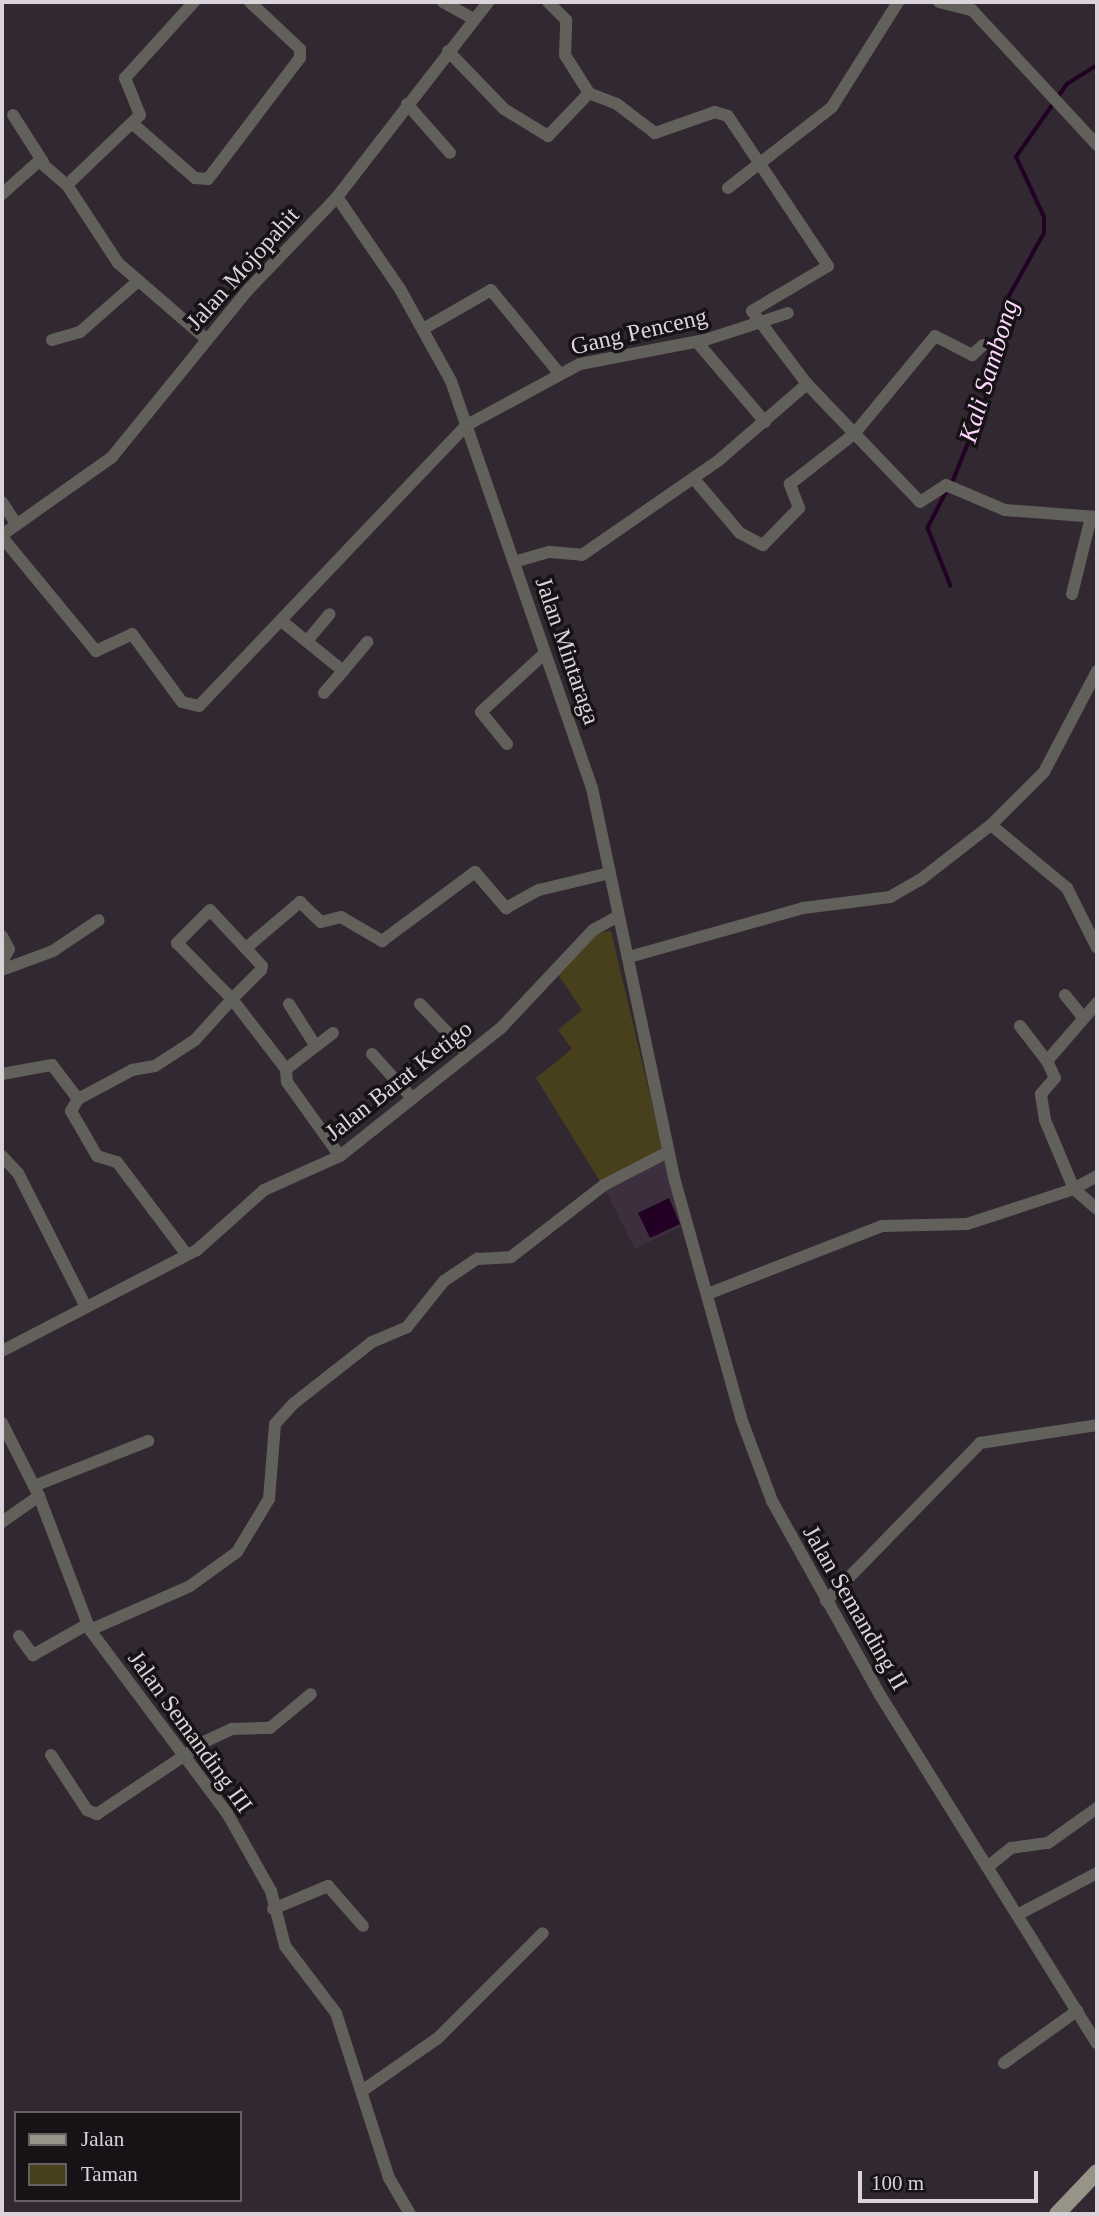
<!DOCTYPE html>
<html>
<head>
<meta charset="utf-8">
<style>
	body { margin:0 }
	#map { position:relative; width:1099px; height:2216px; overflow:hidden; background:#312831; font-family:"Times New Roman",serif }
	div>[style] { position:absolute }
	[style*='--x'] { left:calc(var(--x)*1px); top:calc(var(--y)*1px); width:calc(var(--w)*1px); rotate:calc(var(--a)*1deg) }
	.built>* { inset:0; background:#3d2f3d }
	.green>* { inset:0; background:#483f1c }
	.water>* { inset:0; background:#220124 }
	.stream>* { height:3.5px; margin:-1.75px; padding:0 1.75px; transform-origin:1.75px; border-radius:1.75px; background:#220124 }
	.minor>* { height:12px; margin:-6px; padding:0 6px; transform-origin:6px; border-radius:6px; background:#61605a }
	.major>* { height:16px; margin:-8px; padding:0 8px; transform-origin:8px; border-radius:8px; background:#979387 }
	span { translate:-50% -50%; white-space:nowrap; text-align:center; line-height:1.15; -webkit-text-stroke:7px #161216; paint-order:stroke }
	.street-label { font-size:24px; color:#dad4da }
	.water-label { font-size:26px; color:#fcd6fd; font-style:italic }
	.frame { position:absolute; inset:0; border:4px solid #dad4da; pointer-events:none }
	.legend { position:absolute; left:14px; top:2111px; width:228px; height:91px; box-sizing:border-box; background:#161216; border:2px solid #646064; margin:0; padding:9px 12px; list-style:none; font-size:21px; color:#dad4da }
	.legend li { display:flex; align-items:center; gap:14px; height:35px }
	.legend b { width:35px; border:2px solid #646064 }
	.scale { position:absolute; left:858px; top:2171px; width:180px; height:32px; box-sizing:border-box; border:4px solid #dad4da; border-top:0; padding-left:9px; font-size:21px; line-height:24px; white-space:nowrap; color:#dad4da; -webkit-text-stroke:5px #161216; paint-order:stroke }
</style>
</head>
<body>
<div id="map">
	<div class="built">
		<i style="clip-path:polygon(664px 1158px,682px 1226px,635px 1249px,604px 1188px)"></i>
	</div>
	<div class="green">
		<i style="clip-path:polygon(611px 931px,663px 1150px,601px 1183px,536px 1078px,572px 1049px,558px 1030px,582px 1010px,557px 973px,594px 933px)"></i>
	</div>
	<div class="water">
		<i style="clip-path:polygon(669px 1198px,680px 1224px,650px 1238px,638px 1213px)"></i>
	</div>
	<div class="stream">
		<i style="--x:952;--y:483;--w:92;--a:-68.2"></i>
		<i style="--x:986;--y:398;--w:95;--a:-79"></i>
		<i style="--x:1004;--y:305;--w:82;--a:-60.9"></i>
		<i style="--x:1044;--y:233;--w:16;--a:-90"></i>
		<i style="--x:1044;--y:217;--w:66;--a:-115"></i>
		<i style="--x:1016;--y:157;--w:89;--a:-55.1"></i>
		<i style="--x:1067;--y:84;--w:36;--a:-32"></i>
		<i style="--x:948;--y:489;--w:44;--a:117.1"></i>
		<i style="--x:928;--y:528;--w:62;--a:68.4"></i>
	</div>
	<div class="minor">
		<i style="--x:443;--y:2;--w:35;--a:29"></i>
		<i style="--x:939;--y:2;--w:34;--a:14"></i>
		<i style="--x:972;--y:10;--w:184;--a:47.2"></i>
		<i style="--x:448;--y:51;--w:81;--a:46"></i>
		<i style="--x:504;--y:109;--w:52;--a:31.5"></i>
		<i style="--x:548;--y:136;--w:59;--a:-46.4"></i>
		<i style="--x:407;--y:104;--w:65;--a:48.7"></i>
		<i style="--x:13;--y:115;--w:56;--a:57.4"></i>
		<i style="--x:132;--y:123;--w:84;--a:41.1"></i>
		<i style="--x:195;--y:178;--w:13;--a:4"></i>
		<i style="--x:208;--y:179;--w:152;--a:-52.8"></i>
		<i style="--x:300;--y:58;--w:9;--a:-90"></i>
		<i style="--x:300;--y:49;--w:69;--a:-136.8"></i>
		<i style="--x:67;--y:185;--w:93;--a:56.8"></i>
		<i style="--x:118;--y:263;--w:116;--a:40.8"></i>
		<i style="--x:728;--y:188;--w:132;--a:-37.9"></i>
		<i style="--x:832;--y:107;--w:124;--a:-57.8"></i>
		<i style="--x:2;--y:194;--w:50;--a:-41.7"></i>
		<i style="--x:39;--y:161;--w:37;--a:41"></i>
		<i style="--x:67;--y:185;--w:101;--a:-43.8"></i>
		<i style="--x:140;--y:115;--w:40;--a:-112"></i>
		<i style="--x:125;--y:78;--w:103;--a:-47.8"></i>
		<i style="--x:337;--y:197;--w:112;--a:55.6"></i>
		<i style="--x:400;--y:289;--w:105;--a:61"></i>
		<i style="--x:451;--y:381;--w:431;--a:70.9"></i>
		<i style="--x:592;--y:788;--w:402;--a:78.1"></i>
		<i style="--x:675;--y:1181;--w:246;--a:74.4"></i>
		<i style="--x:741;--y:1418;--w:89;--a:69.5"></i>
		<i style="--x:772;--y:1501;--w:222;--a:60.9"></i>
		<i style="--x:880;--y:1695;--w:410;--a:58.1"></i>
		<i style="--x:423;--y:329;--w:78;--a:-29.8"></i>
		<i style="--x:491;--y:290;--w:107;--a:50.7"></i>
		<i style="--x:52;--y:340;--w:29;--a:-16"></i>
		<i style="--x:80;--y:332;--w:77;--a:-41.3"></i>
		<i style="--x:697;--y:342;--w:105;--a:49.6"></i>
		<i style="--x:807;--y:384;--w:163;--a:46.2"></i>
		<i style="--x:920;--y:502;--w:31;--a:-33"></i>
		<i style="--x:946;--y:485;--w:64;--a:23"></i>
		<i style="--x:1005;--y:510;--w:92;--a:4.4"></i>
		<i style="--x:694;--y:479;--w:71;--a:49.6"></i>
		<i style="--x:740;--y:533;--w:26;--a:28"></i>
		<i style="--x:763;--y:545;--w:52;--a:-45.8"></i>
		<i style="--x:799;--y:508;--w:26;--a:-111"></i>
		<i style="--x:790;--y:484;--w:81;--a:-38"></i>
		<i style="--x:854;--y:434;--w:127;--a:-50.4"></i>
		<i style="--x:935;--y:336;--w:42;--a:27.2"></i>
		<i style="--x:972;--y:355;--w:15;--a:-42"></i>
		<i style="--x:2;--y:502;--w:24;--a:57"></i>
		<i style="--x:2;--y:535;--w:135;--a:-35.3"></i>
		<i style="--x:112;--y:457;--w:214;--a:-50.9"></i>
		<i style="--x:247;--y:291;--w:130;--a:-46.2"></i>
		<i style="--x:337;--y:197;--w:247;--a:-52.2"></i>
		<i style="--x:2;--y:537;--w:148;--a:50.5"></i>
		<i style="--x:96;--y:651;--w:40;--a:-25"></i>
		<i style="--x:132;--y:634;--w:84;--a:53.7"></i>
		<i style="--x:182;--y:702;--w:17;--a:13"></i>
		<i style="--x:199;--y:706;--w:388;--a:-46.4"></i>
		<i style="--x:467;--y:425;--w:128;--a:-28.4"></i>
		<i style="--x:580;--y:364;--w:127;--a:-10.9"></i>
		<i style="--x:705;--y:340;--w:87;--a:-18"></i>
		<i style="--x:514;--y:562;--w:37;--a:-16"></i>
		<i style="--x:550;--y:552;--w:32;--a:5"></i>
		<i style="--x:582;--y:555;--w:165;--a:-34.7"></i>
		<i style="--x:718;--y:461;--w:118;--a:-40.9"></i>
		<i style="--x:807;--y:384;--w:91;--a:-127"></i>
		<i style="--x:752;--y:311;--w:88;--a:-30.6"></i>
		<i style="--x:828;--y:266;--w:180;--a:-123.7"></i>
		<i style="--x:728;--y:116;--w:14;--a:-163"></i>
		<i style="--x:715;--y:112;--w:64;--a:160.7"></i>
		<i style="--x:655;--y:133;--w:48;--a:-142.7"></i>
		<i style="--x:617;--y:104;--w:30;--a:-159"></i>
		<i style="--x:589;--y:93;--w:45;--a:-122.3"></i>
		<i style="--x:565;--y:55;--w:35;--a:-88"></i>
		<i style="--x:566;--y:20;--w:25;--a:-135"></i>
		<i style="--x:1072;--y:594;--w:79;--a:-76.1"></i>
		<i style="--x:284;--y:623;--w:76;--a:39.1"></i>
		<i style="--x:343;--y:671;--w:29;--a:131"></i>
		<i style="--x:307;--y:641;--w:35;--a:-50"></i>
		<i style="--x:343;--y:671;--w:38;--a:-50"></i>
		<i style="--x:507;--y:744;--w:41;--a:-129.1"></i>
		<i style="--x:481;--y:712;--w:87;--a:-42.7"></i>
		<i style="--x:991;--y:825;--w:99;--a:39.7"></i>
		<i style="--x:1067;--y:888;--w:67;--a:63.4"></i>
		<i style="--x:2;--y:936;--w:15;--a:62"></i>
		<i style="--x:9;--y:949;--w:15;--a:118"></i>
		<i style="--x:247;--y:947;--w:70;--a:-40.3"></i>
		<i style="--x:300;--y:902;--w:29;--a:44"></i>
		<i style="--x:321;--y:922;--w:21;--a:-14"></i>
		<i style="--x:341;--y:917;--w:48;--a:30.3"></i>
		<i style="--x:382;--y:941;--w:116;--a:-36.6"></i>
		<i style="--x:475;--y:872;--w:48;--a:49.3"></i>
		<i style="--x:506;--y:908;--w:38;--a:-29"></i>
		<i style="--x:539;--y:890;--w:73;--a:-13.5"></i>
		<i style="--x:629;--y:957;--w:181;--a:-15.7"></i>
		<i style="--x:803;--y:908;--w:88;--a:-7.2"></i>
		<i style="--x:890;--y:897;--w:34;--a:-30"></i>
		<i style="--x:920;--y:880;--w:90;--a:-37.8"></i>
		<i style="--x:991;--y:825;--w:75;--a:-45"></i>
		<i style="--x:1044;--y:772;--w:114;--a:-62.3"></i>
		<i style="--x:2;--y:970;--w:54;--a:-20.4"></i>
		<i style="--x:53;--y:951;--w:55;--a:-34"></i>
		<i style="--x:1065;--y:995;--w:26;--a:51"></i>
		<i style="--x:289;--y:1004;--w:49;--a:57.6"></i>
		<i style="--x:420;--y:1004;--w:68;--a:46.2"></i>
		<i style="--x:1020;--y:1026;--w:44;--a:52.4"></i>
		<i style="--x:333;--y:1033;--w:59;--a:142.5"></i>
		<i style="--x:286;--y:1069;--w:13;--a:86"></i>
		<i style="--x:287;--y:1082;--w:91;--a:54.4"></i>
		<i style="--x:372;--y:1054;--w:59;--a:47.7"></i>
		<i style="--x:2;--y:1074;--w:51;--a:-10.2"></i>
		<i style="--x:52;--y:1065;--w:43;--a:52.6"></i>
		<i style="--x:78;--y:1099;--w:61;--a:-28.2"></i>
		<i style="--x:132;--y:1070;--w:23;--a:-10"></i>
		<i style="--x:155;--y:1066;--w:48;--a:-33"></i>
		<i style="--x:195;--y:1040;--w:55;--a:-47.9"></i>
		<i style="--x:232;--y:999;--w:41;--a:-45"></i>
		<i style="--x:261;--y:970;--w:4;--a:-76"></i>
		<i style="--x:262;--y:966;--w:76;--a:-132.9"></i>
		<i style="--x:210;--y:910;--w:47;--a:135"></i>
		<i style="--x:177;--y:943;--w:78;--a:45.5"></i>
		<i style="--x:232;--y:999;--w:88;--a:52.4"></i>
		<i style="--x:78;--y:1099;--w:14;--a:120"></i>
		<i style="--x:71;--y:1111;--w:52;--a:60"></i>
		<i style="--x:97;--y:1156;--w:21;--a:17"></i>
		<i style="--x:117;--y:1162;--w:116;--a:53"></i>
		<i style="--x:2;--y:1156;--w:23;--a:47"></i>
		<i style="--x:18;--y:1173;--w:148;--a:63.1"></i>
		<i style="--x:1097;--y:1176;--w:26;--a:151"></i>
		<i style="--x:1074;--y:1189;--w:30;--a:41"></i>
		<i style="--x:710;--y:1293;--w:185;--a:-21.3"></i>
		<i style="--x:882;--y:1226;--w:85;--a:-1.3"></i>
		<i style="--x:967;--y:1224;--w:113;--a:-18.1"></i>
		<i style="--x:1074;--y:1189;--w:75;--a:-112.8"></i>
		<i style="--x:1045;--y:1120;--w:26;--a:-99"></i>
		<i style="--x:1041;--y:1094;--w:21;--a:-49"></i>
		<i style="--x:1055;--y:1078;--w:19;--a:-115"></i>
		<i style="--x:1047;--y:1061;--w:77;--a:-49.2"></i>
		<i style="--x:2;--y:1351;--w:220;--a:-27.4"></i>
		<i style="--x:197;--y:1250;--w:90;--a:-41.8"></i>
		<i style="--x:264;--y:1190;--w:83;--a:-24.1"></i>
		<i style="--x:340;--y:1156;--w:206;--a:-38.5"></i>
		<i style="--x:501;--y:1028;--w:134;--a:-46.8"></i>
		<i style="--x:593;--y:930;--w:29;--a:-29"></i>
		<i style="--x:2;--y:1423;--w:82;--a:63.1"></i>
		<i style="--x:39;--y:1496;--w:143;--a:69.2"></i>
		<i style="--x:90;--y:1630;--w:229;--a:53.2"></i>
		<i style="--x:227;--y:1813;--w:90;--a:60.6"></i>
		<i style="--x:271;--y:1891;--w:57;--a:75.7"></i>
		<i style="--x:285;--y:1946;--w:84;--a:52.7"></i>
		<i style="--x:336;--y:2013;--w:173;--a:72.2"></i>
		<i style="--x:389;--y:2178;--w:42;--a:59.7"></i>
		<i style="--x:34;--y:1486;--w:123;--a:-21.5"></i>
		<i style="--x:2;--y:1522;--w:45;--a:-35.1"></i>
		<i style="--x:826;--y:1601;--w:221;--a:-45.7"></i>
		<i style="--x:980;--y:1443;--w:118;--a:-8.7"></i>
		<i style="--x:90;--y:1630;--w:109;--a:-23.7"></i>
		<i style="--x:190;--y:1586;--w:58;--a:-35.9"></i>
		<i style="--x:237;--y:1552;--w:62;--a:-58.9"></i>
		<i style="--x:269;--y:1499;--w:75;--a:-85.4"></i>
		<i style="--x:275;--y:1424;--w:27;--a:-48"></i>
		<i style="--x:293;--y:1404;--w:100;--a:-38.1"></i>
		<i style="--x:372;--y:1342;--w:38;--a:-23"></i>
		<i style="--x:407;--y:1327;--w:59;--a:-51.2"></i>
		<i style="--x:444;--y:1281;--w:40;--a:-34"></i>
		<i style="--x:477;--y:1259;--w:34;--a:-3"></i>
		<i style="--x:511;--y:1257;--w:118;--a:-37.7"></i>
		<i style="--x:604;--y:1185;--w:72;--a:-27.3"></i>
		<i style="--x:19;--y:1636;--w:24;--a:54"></i>
		<i style="--x:33;--y:1655;--w:63;--a:-29.4"></i>
		<i style="--x:51;--y:1755;--w:66;--a:56.8"></i>
		<i style="--x:87;--y:1810;--w:11;--a:22"></i>
		<i style="--x:97;--y:1814;--w:131;--a:-33.8"></i>
		<i style="--x:206;--y:1741;--w:29;--a:-25"></i>
		<i style="--x:232;--y:1729;--w:38;--a:-2"></i>
		<i style="--x:270;--y:1728;--w:53;--a:-39.7"></i>
		<i style="--x:990;--y:1865;--w:27;--a:-39"></i>
		<i style="--x:1011;--y:1848;--w:37;--a:-8"></i>
		<i style="--x:1048;--y:1843;--w:60;--a:-35.5"></i>
		<i style="--x:273;--y:1909;--w:60;--a:-22.7"></i>
		<i style="--x:328;--y:1886;--w:53;--a:48.8"></i>
		<i style="--x:1019;--y:1914;--w:88;--a:-27.7"></i>
		<i style="--x:1004;--y:2063;--w:90;--a:-35.5"></i>
		<i style="--x:362;--y:2091;--w:93;--a:-34.9"></i>
		<i style="--x:438;--y:2038;--w:148;--a:-45"></i>
	</div>
	<div class="major">
		<i style="--x:1057;--y:2214;--w:58;--a:-46.4"></i>
	</div>
	<div class="street-label">
		<span style="left:243px;top:269px;rotate:-48deg">Jalan Mojopahit</span>
		<span style="left:639px;top:332px;rotate:-13deg">Gang Penceng</span>
		<span style="left:567px;top:651px;rotate:71deg">Jalan Mintaraga</span>
		<span style="left:399px;top:1081px;rotate:-38deg">Jalan Barat Ketigo</span>
		<span style="left:855px;top:1608px;rotate:60deg">Jalan Semanding II</span>
		<span style="left:190px;top:1732px;rotate:54deg">Jalan Semanding III</span>
	</div>
	<div class="water-label">
		<span style="left:989px;top:371px;rotate:-73deg">Kali Sambong</span>
	</div>
	<div class="frame"></div>
	<ul class="legend">
	<li><b style="height:9px;background:#979387"></b>Jalan</li>
	<li><b style="height:19px;background:#483f1c"></b>Taman</li>
	</ul>
	<div class="scale">100 m</div>
</div>
</body>
</html>
